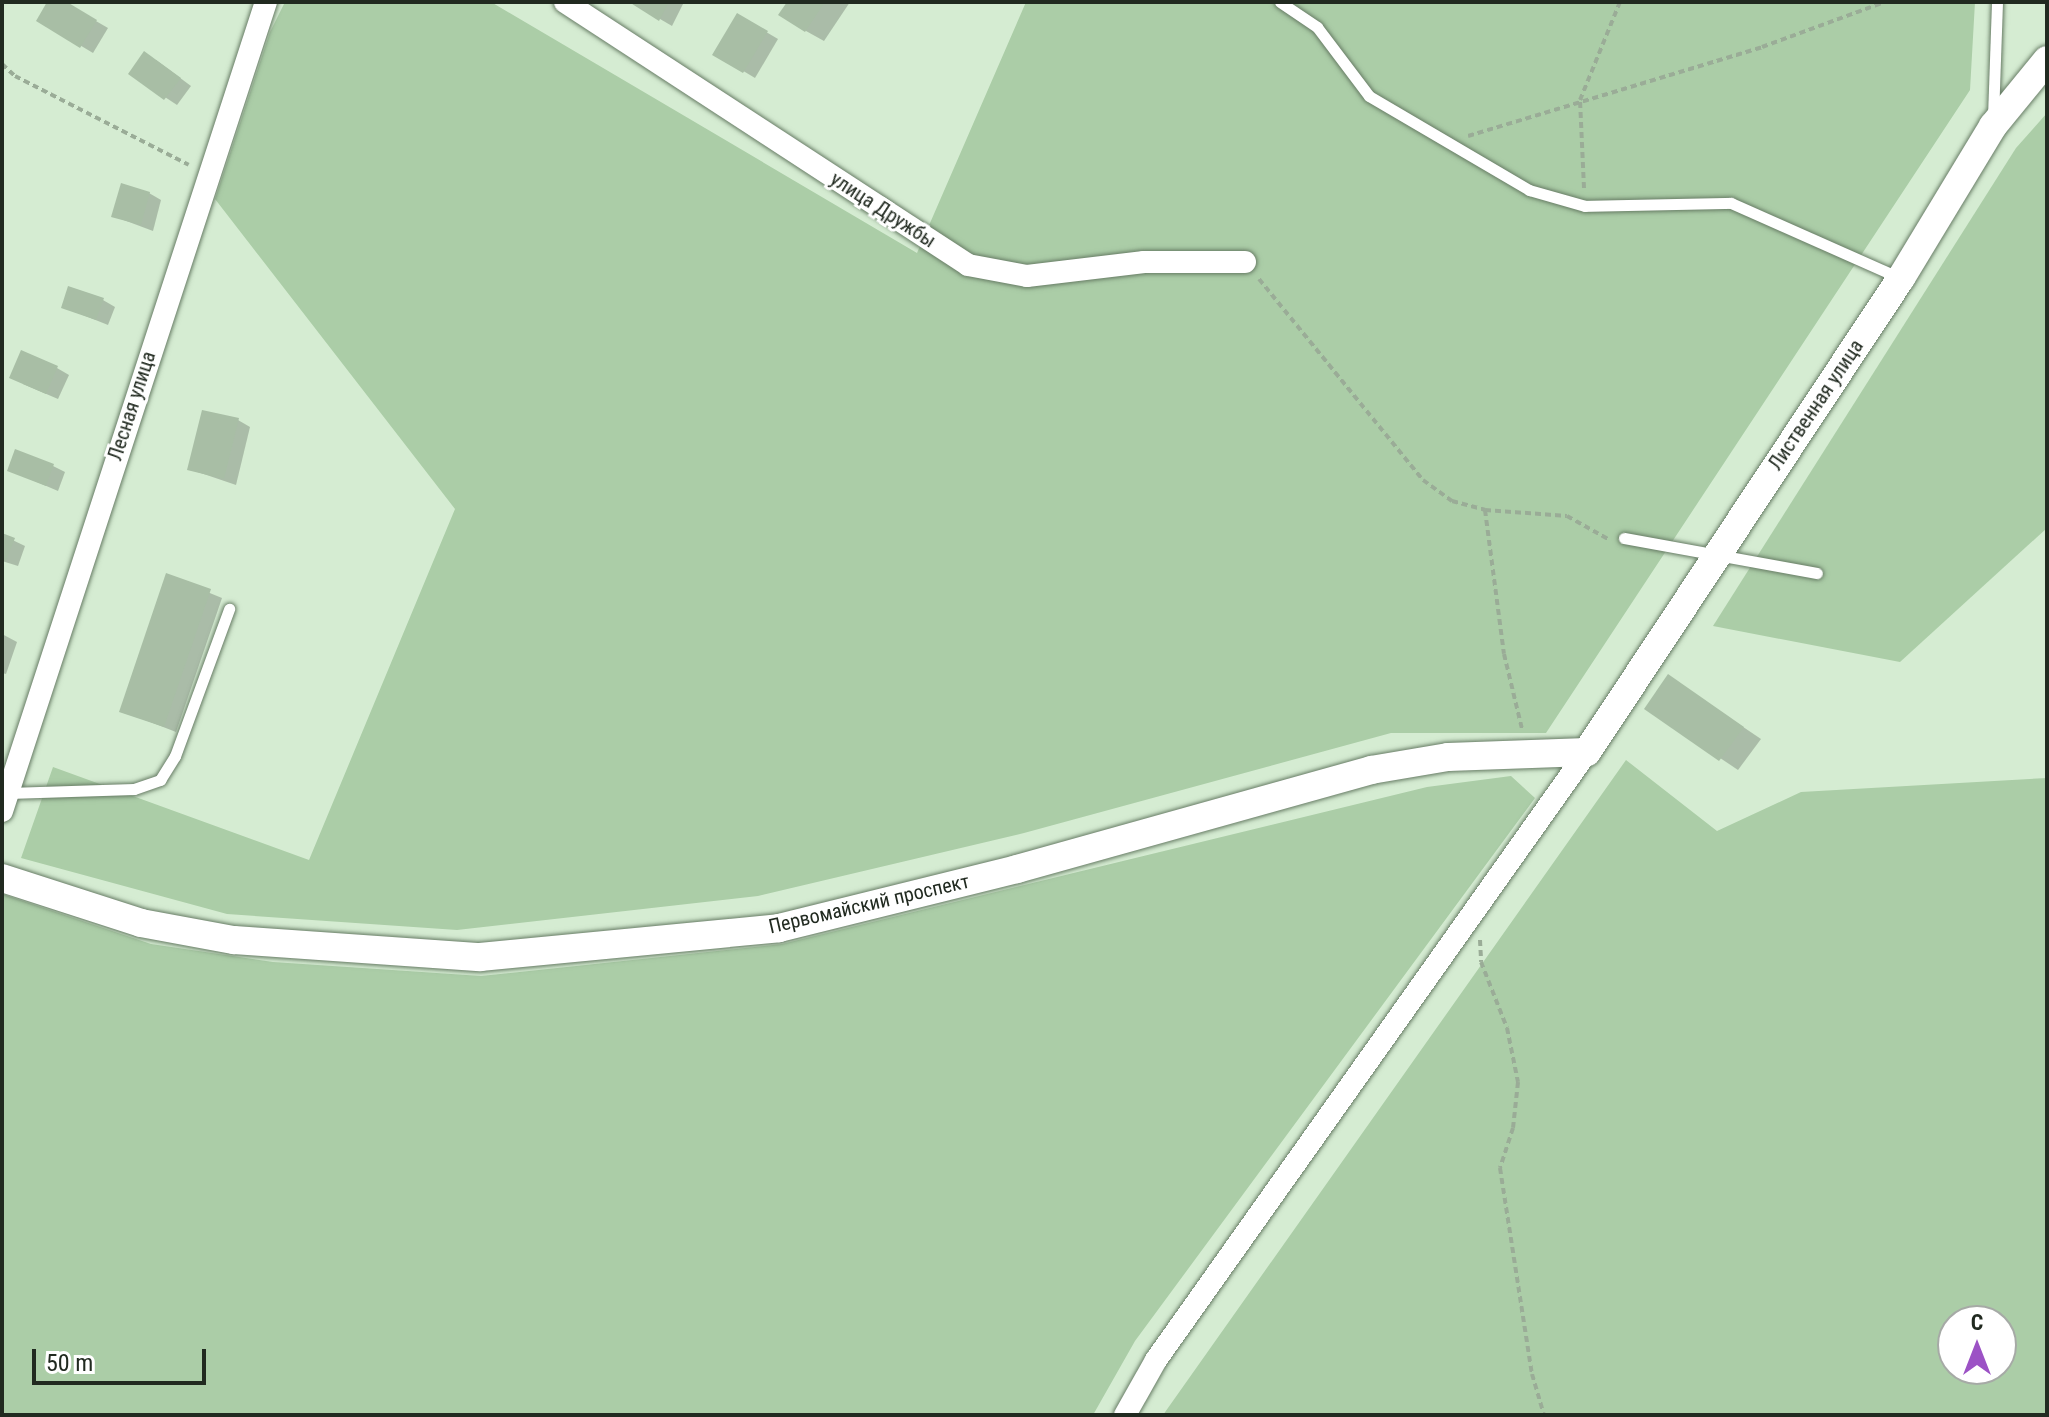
<!DOCTYPE html>
<html>
<head>
<meta charset="utf-8">
<style>
	body { margin:0 }
	#map { position:relative; width:2049px; height:1417px; overflow:hidden; background:#d5ecd2; font-family:"Roboto Condensed",sans-serif }
	div>[style] { position:absolute }
	[style*='--x'] { left:calc(var(--x)*1px); top:calc(var(--y)*1px); width:calc(var(--w)*1px); rotate:calc(var(--a)*1deg) }
	.green>* { inset:0; background:#abcda7 }
	.shadow>* { inset:0; background:#0003 }
	.building>* { inset:0; background:#a8bea5 }
	.path>* { height:4px; margin-top:-2px; transform-origin:0; background:repeating-linear-gradient(90deg,#9aac97 0 6px,transparent 0 10px) }
	.roads { filter:drop-shadow(0 0 2px #677c65) drop-shadow(0 0 2px #677c65) }
	.service>* { height:11px; margin:-5.5px; padding:0 5.5px; transform-origin:5.5px; border-radius:5.5px; background:#fff }
	.minor>* { height:22px; margin:-11px; padding:0 11px; transform-origin:11px; border-radius:11px; background:#fff }
	.tertiary>* { height:28px; margin:-14px; padding:0 14px; transform-origin:14px; border-radius:14px; background:#fff }
	span { translate:-50% -50%; white-space:nowrap; text-align:center; line-height:1.15; -webkit-text-stroke:6px #fff; paint-order:stroke }
	.street-label { font-size:20px; color:#212a20 }
	.frame { position:absolute; inset:0; border:4px solid #212a20; pointer-events:none }
	.north { position:absolute; left:1937px; top:1305px; width:80px; height:80px; box-sizing:border-box; background:#fff; border:2px solid #a6aaa6; border-radius:50%; rotate:0deg; font-size:22px; font-weight:700; line-height:32px; text-align:center; color:#212a20 }
	.north::after { content:''; display:block; margin:auto; width:28px; height:36px; background:#9c52c5; clip-path:polygon(50% 0,100% 100%,50% 72%,0 100%) }
	.scale { position:absolute; left:32px; top:1349px; width:174px; height:36px; box-sizing:border-box; border:4px solid #212a20; border-top:0; padding-left:10px; font-size:24px; line-height:28px; white-space:nowrap; color:#212a20; -webkit-text-stroke:6px #fff; paint-order:stroke }
</style>
</head>
<body>
<div id="map">
	<div class="green">
		<i style="clip-path:polygon(285px 2px,491px 2px,917px 253px,1026px 2px,1975px 2px,1970px 90px,1546px 733px,1391px 733px,1024px 833px,758px 896px,457px 930px,227px 914px,21px 858px,53px 767px,309px 860px,455px 509px,215px 199px,270px 32px)"></i>
		<i style="clip-path:polygon(2047px 113px,2047px 528px,1900px 662px,1713px 626px,2016px 148px)"></i>
		<i style="clip-path:polygon(evenodd,1626px 760px,1717px 831px,1801px 792px,2047px 778px,2047px 1415px,1163px 1415px,1626px 760px,2001px 1321px,2001px 1369px,1953px 1369px,1953px 1321px,2001px 1321px)"></i>
		<i style="clip-path:polygon(1511px 776px,1535px 798px,1135px 1341px,1093px 1415px,2px 1415px,2px 894px,151px 944px,273px 962px,481px 976px,782px 944px,1427px 787px)"></i>
	</div>
	<div class="shadow">
		<i style="clip-path:polygon(49px 2px,63px 2px,108px 28px,93px 53px,38px 20px)"></i>
		<i style="clip-path:polygon(631px 2px,684px 2px,672px 26px)"></i>
		<i style="clip-path:polygon(789px 2px,850px 2px,824px 41px,806px 31px)"></i>
		<i style="clip-path:polygon(738px 15px,778px 39px,755px 78px,715px 54px)"></i>
		<i style="clip-path:polygon(156px 60px,191px 86px,177px 105px,130px 74px)"></i>
		<i style="clip-path:polygon(149px 193px,161px 200px,153px 231px,113px 216px)"></i>
		<i style="clip-path:polygon(103px 300px,115px 307px,108px 325px,63px 307px)"></i>
		<i style="clip-path:polygon(57px 368px,69px 375px,58px 399px,23px 384px)"></i>
		<i style="clip-path:polygon(238px 420px,250px 427px,236px 485px,189px 469px)"></i>
		<i style="clip-path:polygon(53px 466px,65px 472px,58px 491px,9px 470px)"></i>
		<i style="clip-path:polygon(2px 535px,25px 546px,18px 566px,2px 561px)"></i>
		<i style="clip-path:polygon(168px 576px,222px 598px,176px 732px,122px 711px)"></i>
		<i style="clip-path:polygon(2px 634px,17px 642px,6px 674px,2px 673px)"></i>
		<i style="clip-path:polygon(1669px 677px,1761px 739px,1738px 770px,1647px 709px)"></i>
	</div>
	<div class="building">
		<i style="clip-path:polygon(47px 2px,67px 2px,97px 20px,80px 48px,36px 21px)"></i>
		<i style="clip-path:polygon(629px 2px,669px 2px,659px 21px)"></i>
		<i style="clip-path:polygon(787px 2px,825px 2px,805px 32px,778px 15px)"></i>
		<i style="clip-path:polygon(737px 13px,768px 31px,743px 73px,712px 55px)"></i>
		<i style="clip-path:polygon(144px 51px,181px 78px,164px 100px,128px 74px)"></i>
		<i style="clip-path:polygon(121px 183px,150px 192px,141px 225px,111px 217px)"></i>
		<i style="clip-path:polygon(68px 286px,104px 298px,96px 320px,61px 308px)"></i>
		<i style="clip-path:polygon(21px 350px,58px 366px,46px 394px,9px 378px)"></i>
		<i style="clip-path:polygon(202px 410px,239px 418px,224px 479px,187px 470px)"></i>
		<i style="clip-path:polygon(15px 449px,54px 464px,46px 486px,7px 471px)"></i>
		<i style="clip-path:polygon(2px 533px,15px 538px,6px 561px,2px 560px)"></i>
		<i style="clip-path:polygon(166px 573px,211px 589px,164px 727px,119px 712px)"></i>
		<i style="clip-path:polygon(1668px 674px,1744px 727px,1719px 761px,1644px 709px)"></i>
	</div>
	<div class="path">
		<i style="--x:2;--y:64;--w:18;--a:43"></i>
		<i style="--x:15;--y:76;--w:195;--a:27.1"></i>
		<i style="--x:1468;--y:136;--w:307;--a:-16.8"></i>
		<i style="--x:1762;--y:47;--w:131;--a:-20.1"></i>
		<i style="--x:1584;--y:188;--w:88;--a:-92.6"></i>
		<i style="--x:1580;--y:100;--w:106;--a:-67.8"></i>
		<i style="--x:1259;--y:279;--w:259;--a:50.8"></i>
		<i style="--x:1423;--y:480;--w:36;--a:36"></i>
		<i style="--x:1452;--y:501;--w:34;--a:15"></i>
		<i style="--x:1485;--y:510;--w:82;--a:4.2"></i>
		<i style="--x:1567;--y:516;--w:47;--a:29.3"></i>
		<i style="--x:1485;--y:510;--w:145;--a:82.5"></i>
		<i style="--x:1504;--y:654;--w:77;--a:76.5"></i>
		<i style="--x:1480;--y:940;--w:22;--a:87"></i>
		<i style="--x:1481;--y:962;--w:71;--a:68.5"></i>
		<i style="--x:1507;--y:1028;--w:55;--a:78.5"></i>
		<i style="--x:1518;--y:1082;--w:46;--a:96.2"></i>
		<i style="--x:1513;--y:1128;--w:42;--a:108"></i>
		<i style="--x:1500;--y:1168;--w:208;--a:81.2"></i>
		<i style="--x:1532;--y:1374;--w:43;--a:73.7"></i>
	</div>
	<div class="roads">
		<div class="service">
			<i style="--x:1280;--y:2;--w:45;--a:34"></i>
			<i style="--x:1317;--y:27;--w:86;--a:53"></i>
			<i style="--x:1369;--y:96;--w:186;--a:30.4"></i>
			<i style="--x:1529;--y:190;--w:58;--a:15.9"></i>
			<i style="--x:1585;--y:206;--w:146;--a:-1.2"></i>
			<i style="--x:1731;--y:203;--w:185;--a:23.9"></i>
			<i style="--x:1993;--y:117;--w:115;--a:-88"></i>
			<i style="--x:1624;--y:538;--w:196;--a:10.3"></i>
			<i style="--x:8;--y:793;--w:126;--a:-1.8"></i>
			<i style="--x:134;--y:789;--w:28;--a:-19"></i>
			<i style="--x:160;--y:780;--w:28;--a:-58"></i>
			<i style="--x:175;--y:756;--w:157;--a:-69.8"></i>
		</div>
		<div class="minor">
			<i style="--x:565;--y:2;--w:481;--a:33.1"></i>
			<i style="--x:968;--y:265;--w:60;--a:10.6"></i>
			<i style="--x:1027;--y:276;--w:118;--a:-6.8"></i>
			<i style="--x:1144;--y:262;--w:101;--a:0"></i>
			<i style="--x:2;--y:811;--w:851;--a:-71.93"></i>
			<i style="--x:1125;--y:1415;--w:63;--a:-60.6"></i>
			<i style="--x:1156;--y:1360;--w:745;--a:-54.67"></i>
		</div>
		<div class="tertiary">
			<i style="--x:2;--y:878;--w:146;--a:17.9"></i>
			<i style="--x:141;--y:923;--w:95;--a:10.4"></i>
			<i style="--x:234;--y:940;--w:247;--a:4"></i>
			<i style="--x:480;--y:957;--w:300;--a:-5.5"></i>
			<i style="--x:779;--y:928;--w:245;--a:-13.9"></i>
			<i style="--x:1017;--y:869;--w:368;--a:-15.6"></i>
			<i style="--x:1371;--y:770;--w:78;--a:-9.6"></i>
			<i style="--x:1448;--y:757;--w:139;--a:-2.1"></i>
			<i style="--x:1587;--y:752;--w:569;--a:-56.48"></i>
			<i style="--x:1901;--y:278;--w:178;--a:-58.8"></i>
			<i style="--x:1993;--y:126;--w:85;--a:-50.7"></i>
		</div>
	</div>
	<div class="street-label">
		<span style="left:883px;top:210px;rotate:33deg">улица Дружбы</span>
		<span style="left:1816px;top:405px;rotate:-56deg">Лиственная улица</span>
		<span style="left:132px;top:406px;rotate:-72deg">Лесная улица</span>
		<span style="left:869px;top:904px;rotate:-13deg">Первомайский проспект</span>
	</div>
	<div class="frame"></div>
	<div class="north">С</div>
	<div class="scale">50 m</div>
</div>
</body>
</html>
